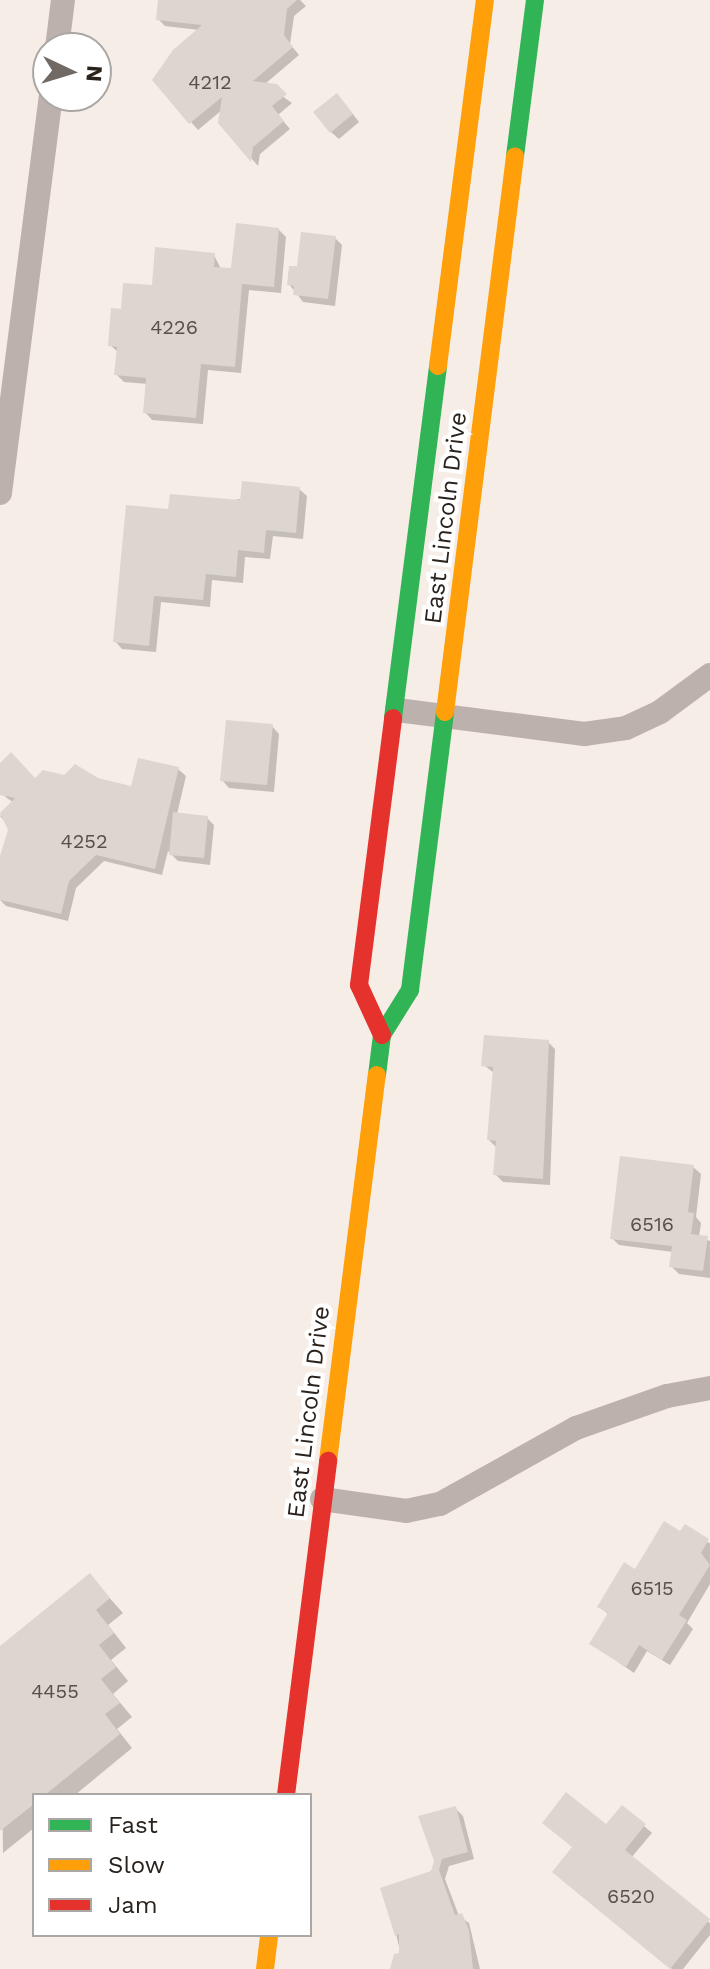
<!DOCTYPE html>
<html>
<head>
<meta charset="utf-8">
<style>
	body { margin:0 }
	#map { position:relative; width:710px; height:1969px; overflow:hidden; background:#f6ede6; font-family:"Work Sans",sans-serif }
	div>[style] { position:absolute }
	[style*='--x'] { left:calc(var(--x)*1px); top:calc(var(--y)*1px); width:calc(var(--w)*1px); rotate:calc(var(--a)*1deg) }
	.shadow>* { inset:0; background:#0003 }
	.building>* { inset:0; background:#dcd6cf }
	.street>* { height:24px; margin:-12px; padding:0 12px; transform-origin:12px; border-radius:12px; background:#bdb1ad }
	.fast>* { height:18px; margin:-9px; padding:0 9px; transform-origin:9px; border-radius:9px; background:#30b455 }
	.slow>* { height:18px; margin:-9px; padding:0 9px; transform-origin:9px; border-radius:9px; background:#ff9f0a }
	.jam>* { height:18px; margin:-9px; padding:0 9px; transform-origin:9px; border-radius:9px; background:#e5322d }
	span { translate:-50% -50%; white-space:nowrap; text-align:center; line-height:1.15; -webkit-text-stroke:8px #fff; paint-order:stroke }
	.number-label { font-size:20px; color:#58504a }
	.number-label span { -webkit-text-stroke-width:0 }
	.street-label { font-size:24px; color:#2a221d }
	.legend { position:absolute; left:32px; top:1793px; width:280px; height:144px; box-sizing:border-box; background:#fff; border:2px solid #aaa7a5; margin:0; padding:10px 14px; list-style:none; font-size:24px; color:#2a221d }
	.legend li { display:flex; align-items:center; gap:16px; height:40px }
	.legend b { width:40px; border:2px solid #aaa7a5 }
	.north { position:absolute; left:32px; top:32px; width:80px; height:80px; box-sizing:border-box; background:#fff; border:2px solid #aaa7a5; border-radius:50%; rotate:94deg; font-size:22px; font-weight:700; line-height:32px; text-align:center; color:#2a221d }
	.north::after { content:''; display:block; margin:auto; width:28px; height:36px; background:#716963; clip-path:polygon(50% 0,100% 100%,50% 72%,0 100%) }
</style>
</head>
<body>
<div id="map">
	<div class="shadow">
		<i style="clip-path:polygon(160px 0,300px 0,306px 6px,294px 16px,290px 44px,299px 55px,265px 84px,292px 103px,278px 115px,290px 129px,260px 154px,258px 166px,221px 123px,222px 110px,198px 130px,154px 80px,199px 30px,165px 26px,158px 19px)"></i>
		<i style="clip-path:polygon(344px 103px,359px 122px,339px 139px,331px 132px)"></i>
		<i style="clip-path:polygon(278px 229px,286px 237px,281px 293px,249px 290px,241px 373px,208px 370px,203px 424px,152px 420px,145px 412px,148px 384px,124px 382px,116px 374px,119px 353px,110px 345px,123px 311px,153px 287px,214px 255px,221px 269px,233px 270px)"></i>
		<i style="clip-path:polygon(335px 238px,342px 245px,335px 306px,303px 302px,289px 284px)"></i>
		<i style="clip-path:polygon(299px 489px,307px 496px,303px 539px,273px 536px,270px 559px,245px 557px,243px 583px,212px 580px,210px 607px,161px 602px,156px 652px,122px 649px,115px 641px,170px 511px)"></i>
		<i style="clip-path:polygon(272px 726px,279px 734px,274px 792px,229px 788px,222px 780px)"></i>
		<i style="clip-path:polygon(0 766px,35px 780px,97px 780px,133px 788px,178px 769px,186px 776px,177px 814px,207px 818px,214px 825px,210px 865px,178px 861px,168px 851px,162px 875px,104px 861px,76px 888px,68px 921px,6px 906px,0 900px,0 862px,11px 829px,0 816px,14px 803px,0 793px)"></i>
		<i style="clip-path:polygon(548px 1042px,555px 1049px,550px 1185px,503px 1182px,495px 1174px,496px 1147px,489px 1140px,494px 1073px,484px 1065px)"></i>
		<i style="clip-path:polygon(693px 1167px,701px 1174px,696px 1217px,701px 1223px,699px 1237px,710px 1241px,710px 1278px,679px 1274px,671px 1266px,673px 1252px,619px 1245px,612px 1238px)"></i>
		<i style="clip-path:polygon(681px 1534px,710px 1543px,710px 1584px,687px 1623px,693px 1629px,670px 1665px,647px 1651px,634px 1673px,592px 1644px,609px 1615px,599px 1606px)"></i>
		<i style="clip-path:polygon(90px 1576px,123px 1613px,108px 1625px,126px 1648px,111px 1660px,128px 1681px,113px 1694px,132px 1717px,117px 1729px,132px 1748px,75px 1795px,34px 1795px,34px 1828px,3px 1853px,0 1649px)"></i>
		<i style="clip-path:polygon(455px 1808px,463px 1816px,474px 1859px,449px 1866px,445px 1879px,459px 1916px,469px 1923px,480px 1969px,392px 1969px,401px 1955px,396px 1934px,433px 1873px)"></i>
		<i style="clip-path:polygon(606px 1826px,644px 1826px,652px 1833px,631px 1858px,710px 1923px,710px 1935px,683px 1969px,672px 1969px,562px 1880px)"></i>
	</div>
	<div class="building">
		<i style="clip-path:polygon(158px 0,297px 0,287px 9px,284px 35px,293px 47px,253px 81px,277px 84px,287px 94px,272px 106px,284px 121px,253px 147px,251px 162px,218px 123px,222px 97px,189px 124px,152px 80px,173px 50px,202px 25px,156px 20px)"></i>
		<i style="clip-path:polygon(337px 93px,353px 114px,330px 133px,313px 112px)"></i>
		<i style="clip-path:polygon(236px 223px,279px 228px,274px 287px,242px 284px,235px 367px,201px 364px,196px 418px,143px 413px,146px 378px,114px 375px,117px 347px,108px 346px,111px 308px,121px 309px,123px 283px,152px 285px,155px 247px,215px 253px,214px 267px,231px 268px)"></i>
		<i style="clip-path:polygon(301px 232px,336px 236px,328px 299px,293px 295px,294px 286px,287px 285px,289px 266px,297px 266px)"></i>
		<i style="clip-path:polygon(242px 481px,300px 487px,296px 533px,266px 530px,264px 553px,238px 550px,236px 577px,206px 574px,203px 600px,154px 596px,149px 646px,113px 642px,126px 505px,168px 509px,170px 494px,240px 500px)"></i>
		<i style="clip-path:polygon(226px 720px,273px 724px,267px 785px,220px 781px)"></i>
		<i style="clip-path:polygon(11px 752px,35px 778px,43px 770px,64px 775px,75px 764px,98px 778px,131px 786px,138px 758px,179px 767px,155px 869px,96px 855px,69px 881px,61px 914px,0 900px,0 856px,8px 830px,0 813px,15px 798px,0 795px,0 763px)"></i>
		<i style="clip-path:polygon(173px 812px,208px 816px,204px 858px,169px 855px)"></i>
		<i style="clip-path:polygon(484px 1035px,549px 1040px,543px 1179px,493px 1175px,496px 1141px,487px 1140px,493px 1067px,481px 1066px)"></i>
		<i style="clip-path:polygon(620px 1156px,694px 1165px,688px 1212px,694px 1213px,691px 1234px,708px 1236px,703px 1271px,669px 1267px,672px 1246px,610px 1239px)"></i>
		<i style="clip-path:polygon(664px 1521px,680px 1531px,685px 1524px,709px 1539px,701px 1553px,710px 1565px,679px 1615px,687px 1620px,662px 1660px,639px 1645px,626px 1667px,589px 1644px,608px 1613px,597px 1607px,624px 1562px,635px 1569px)"></i>
		<i style="clip-path:polygon(90px 1573px,110px 1598px,96px 1610px,114px 1633px,99px 1645px,116px 1667px,101px 1679px,120px 1703px,105px 1714px,120px 1734px,45px 1795px,34px 1795px,34px 1804px,0 1831px,0 1646px)"></i>
		<i style="clip-path:polygon(566px 1792px,606px 1824px,622px 1805px,646px 1824px,625px 1850px,710px 1919px,670px 1969px,552px 1872px,572px 1847px,542px 1823px)"></i>
		<i style="clip-path:polygon(456px 1806px,468px 1852px,442px 1859px,439px 1870px,455px 1915px,462px 1913px,469px 1930px,473px 1969px,390px 1969px,394px 1954px,399px 1953px,399px 1934px,395px 1936px,380px 1888px,431px 1871px,434px 1861px,418px 1816px)"></i>
	</div>
	<div class="street">
		<i style="--x:57;--y:48;--w:48;--a:-82.9"></i>
		<i style="--x:0;--y:493;--w:400;--a:-82.7"></i>
		<i style="--x:397;--y:710;--w:189;--a:7.3"></i>
		<i style="--x:584;--y:734;--w:42;--a:-8.1"></i>
		<i style="--x:626;--y:728;--w:38;--a:-25"></i>
		<i style="--x:660;--y:712;--w:62;--a:-36.5"></i>
		<i style="--x:322;--y:1499;--w:85;--a:8.1"></i>
		<i style="--x:406;--y:1511;--w:35;--a:-12"></i>
		<i style="--x:440;--y:1504;--w:156;--a:-29.2"></i>
		<i style="--x:576;--y:1428;--w:96;--a:-19.4"></i>
		<i style="--x:667;--y:1396;--w:44;--a:-10.5"></i>
	</div>
	<div class="fast">
		<i style="--x:515;--y:156;--w:157;--a:-82.7"></i>
		<i style="--x:393;--y:718;--w:355;--a:-82.7"></i>
		<i style="--x:377;--y:1075;--w:40;--a:-82.9"></i>
		<i style="--x:382;--y:1035;--w:53;--a:-58.1"></i>
		<i style="--x:410;--y:990;--w:280;--a:-82.8"></i>
	</div>
	<div class="slow">
		<i style="--x:438;--y:366;--w:369;--a:-82.7"></i>
		<i style="--x:445;--y:712;--w:560;--a:-82.82"></i>
		<i style="--x:328;--y:1461;--w:389;--a:-82.8"></i>
		<i style="--x:265;--y:1969;--w:34;--a:-83"></i>
	</div>
	<div class="jam">
		<i style="--x:382;--y:1035;--w:55;--a:-114.7"></i>
		<i style="--x:359;--y:985;--w:269;--a:-82.7"></i>
		<i style="--x:286;--y:1795;--w:337;--a:-82.8"></i>
	</div>
	<div class="number-label">
		<span style="left:210px;top:82px">4212</span>
		<span style="left:174px;top:327px">4226</span>
		<span style="left:84px;top:841px">4252</span>
		<span style="left:652px;top:1224px">6516</span>
		<span style="left:652px;top:1588px">6515</span>
		<span style="left:55px;top:1691px">4455</span>
		<span style="left:631px;top:1896px">6520</span>
	</div>
	<div class="street-label">
		<span style="left:446px;top:518px;rotate:-83deg">East Lincoln Drive</span>
		<span style="left:309px;top:1412px;rotate:-83deg">East Lincoln Drive</span>
	</div>
	<ul class="legend">
	<li><b style="height:10px;background:#30b455"></b>Fast</li>
	<li><b style="height:10px;background:#ff9f0a"></b>Slow</li>
	<li><b style="height:10px;background:#e5322d"></b>Jam</li>
	</ul>
	<div class="north">N</div>
</div>
</body>
</html>
